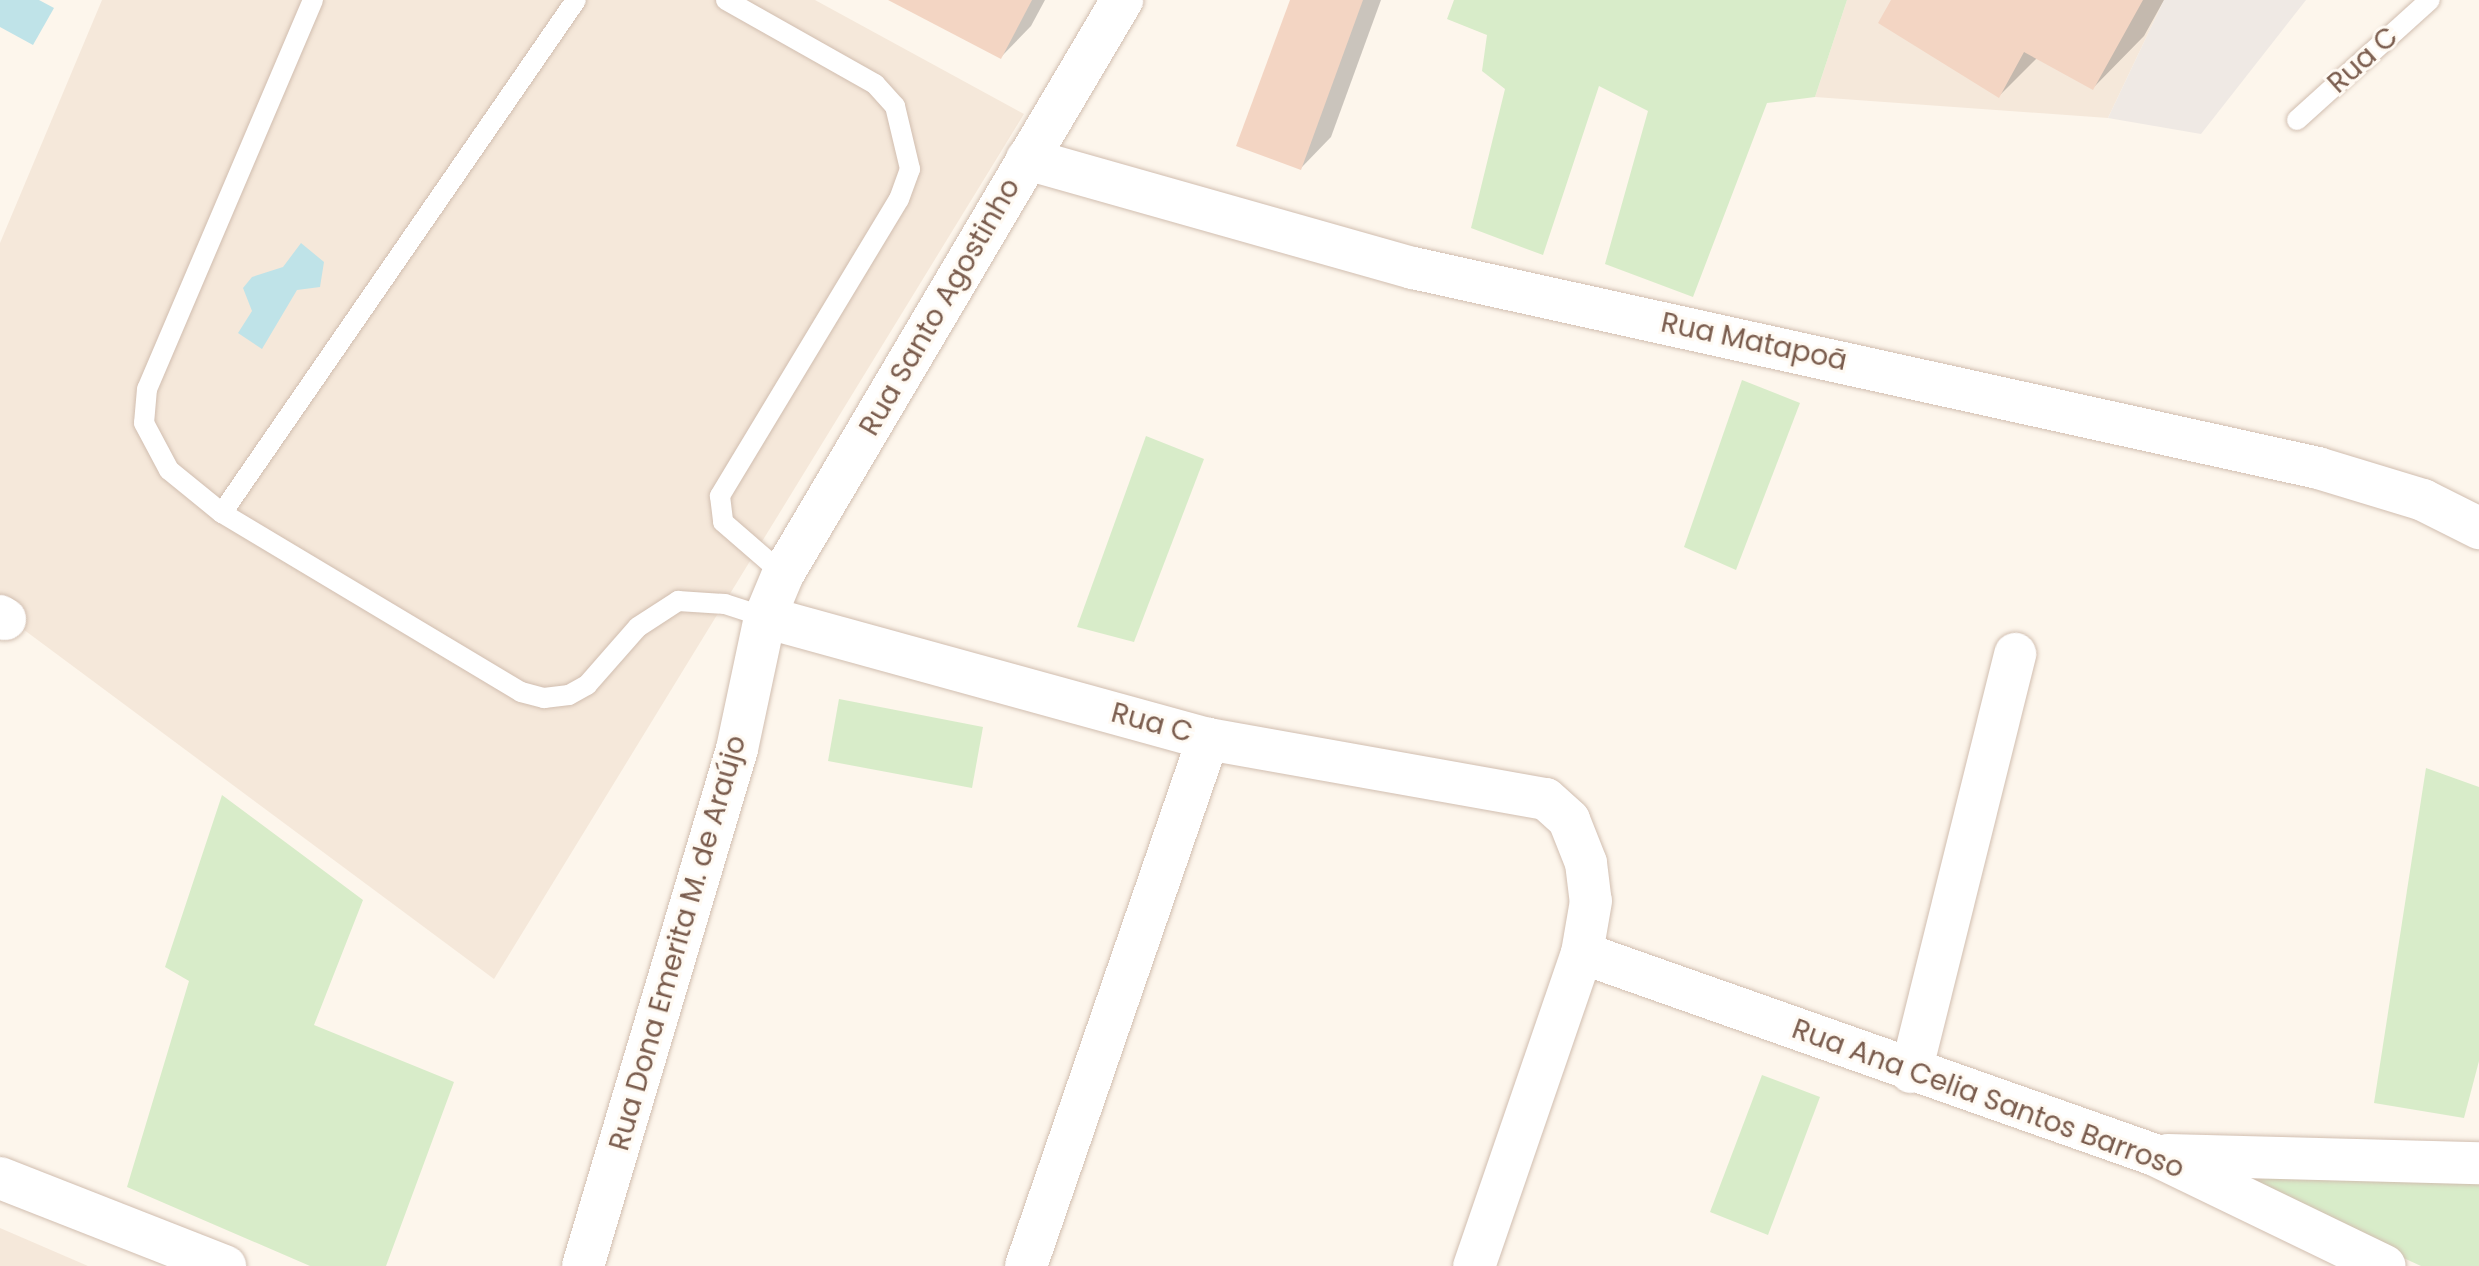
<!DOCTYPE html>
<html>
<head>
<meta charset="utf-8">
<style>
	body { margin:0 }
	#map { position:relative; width:2479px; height:1266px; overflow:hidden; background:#fdf6ec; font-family:Poppins,sans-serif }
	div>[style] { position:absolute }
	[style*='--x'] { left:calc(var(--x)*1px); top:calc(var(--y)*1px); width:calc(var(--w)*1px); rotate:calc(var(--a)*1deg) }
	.residential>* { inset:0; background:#f5e8da }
	.industrial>* { inset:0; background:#efe9e4 }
	.green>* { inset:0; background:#d8ecc9 }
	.water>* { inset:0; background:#bfe3e8 }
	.shadow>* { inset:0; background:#0003 }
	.building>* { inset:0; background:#f3d5c3 }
	.roads { filter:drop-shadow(0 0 2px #d1beb0) drop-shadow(0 0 2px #d1beb0) }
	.lane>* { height:20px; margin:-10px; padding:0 10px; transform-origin:10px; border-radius:10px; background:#fff }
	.street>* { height:42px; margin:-21px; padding:0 21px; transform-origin:21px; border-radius:21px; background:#fff }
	span { translate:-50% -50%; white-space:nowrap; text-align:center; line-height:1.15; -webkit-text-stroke:6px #fffaf3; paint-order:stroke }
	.street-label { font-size:28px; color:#7a5c4d }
</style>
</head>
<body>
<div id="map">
	<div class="residential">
		<i style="clip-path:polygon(102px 0,815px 0,1024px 114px,494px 979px,0 612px,0 243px)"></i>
		<i style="clip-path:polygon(1847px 0,2164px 0,2108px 118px,1815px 97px)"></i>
		<i style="clip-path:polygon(0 1228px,88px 1266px,0 1266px)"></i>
	</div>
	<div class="industrial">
		<i style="clip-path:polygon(2164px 0,2306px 0,2201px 134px,2108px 118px)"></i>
	</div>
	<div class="green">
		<i style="clip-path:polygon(1454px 0,1847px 0,1815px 97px,1767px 103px,1693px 297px,1605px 264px,1648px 111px,1599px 86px,1543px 255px,1471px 228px,1505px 89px,1482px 71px,1487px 35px,1447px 19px)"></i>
		<i style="clip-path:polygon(1742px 380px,1800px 403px,1736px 570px,1684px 547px)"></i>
		<i style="clip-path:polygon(1146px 436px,1204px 459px,1134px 642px,1077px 627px)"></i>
		<i style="clip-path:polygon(839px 699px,983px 727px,972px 788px,828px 761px)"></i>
		<i style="clip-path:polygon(2426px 768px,2479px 787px,2479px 1061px,2464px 1118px,2374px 1103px)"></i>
		<i style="clip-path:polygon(222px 795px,363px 900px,314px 1025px,454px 1082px,386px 1266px,310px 1266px,127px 1187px,189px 981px,165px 967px)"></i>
		<i style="clip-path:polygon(1762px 1075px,1820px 1097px,1768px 1235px,1710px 1212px)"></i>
		<i style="clip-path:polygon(2170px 1151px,2479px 1155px,2479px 1266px,2421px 1266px)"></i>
	</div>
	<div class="water">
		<i style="clip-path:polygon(0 0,39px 0,54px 8px,33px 45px,0 27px)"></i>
		<i style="clip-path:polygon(301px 243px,324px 262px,320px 287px,297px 290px,262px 349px,238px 333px,252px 311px,243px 288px,252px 277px,283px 267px)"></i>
	</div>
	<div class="shadow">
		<i style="clip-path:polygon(892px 0,1045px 0,1031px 26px,1001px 57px)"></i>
		<i style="clip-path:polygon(1292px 0,1381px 0,1331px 137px,1301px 168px)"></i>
		<i style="clip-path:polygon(1893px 0,2164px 0,2144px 36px,2093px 88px,2038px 57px,1999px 96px)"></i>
	</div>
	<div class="building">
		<i style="clip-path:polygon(888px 0,1032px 0,1001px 59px)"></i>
		<i style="clip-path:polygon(1290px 0,1363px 0,1301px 170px,1236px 146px)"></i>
		<i style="clip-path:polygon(1891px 0,2143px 0,2093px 90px,2024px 52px,1999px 98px,1878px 23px)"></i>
	</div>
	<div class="roads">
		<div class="lane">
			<i style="--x:313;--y:0;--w:423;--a:113.1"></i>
			<i style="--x:147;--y:389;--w:34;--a:95"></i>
			<i style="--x:144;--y:423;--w:53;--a:62"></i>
			<i style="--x:169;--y:470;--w:68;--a:39.1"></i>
			<i style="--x:222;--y:513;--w:348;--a:30.9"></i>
			<i style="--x:521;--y:692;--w:24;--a:15"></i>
			<i style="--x:544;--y:698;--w:25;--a:-7"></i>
			<i style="--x:569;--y:695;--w:21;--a:-29"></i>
			<i style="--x:587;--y:685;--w:77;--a:-48.7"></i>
			<i style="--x:638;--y:627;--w:48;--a:-33"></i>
			<i style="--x:678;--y:601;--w:47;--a:3.7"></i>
			<i style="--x:725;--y:604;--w:42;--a:18"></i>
			<i style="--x:726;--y:0;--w:171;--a:29.4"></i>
			<i style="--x:875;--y:84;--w:30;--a:48"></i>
			<i style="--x:895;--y:106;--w:65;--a:76.6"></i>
			<i style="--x:910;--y:169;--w:32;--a:110"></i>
			<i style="--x:899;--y:199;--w:347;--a:121.1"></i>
			<i style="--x:720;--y:496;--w:26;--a:83"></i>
			<i style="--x:723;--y:522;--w:79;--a:40.9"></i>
			<i style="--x:2297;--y:120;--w:179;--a:-42.1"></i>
			<i style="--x:222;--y:513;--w:623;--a:-55.39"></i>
		</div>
		<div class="street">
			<i style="--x:1027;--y:159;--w:401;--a:15.8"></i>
			<i style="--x:1413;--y:268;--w:927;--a:12.46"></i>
			<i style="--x:2318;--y:468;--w:110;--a:16.9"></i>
			<i style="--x:2423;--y:500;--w:63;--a:26.6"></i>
			<i style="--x:0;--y:616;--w:6;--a:31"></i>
			<i style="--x:765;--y:617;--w:459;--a:15.4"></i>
			<i style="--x:1208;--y:739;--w:343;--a:10.1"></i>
			<i style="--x:1546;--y:799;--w:31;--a:42"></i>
			<i style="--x:1569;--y:820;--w:46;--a:68.4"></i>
			<i style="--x:1586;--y:863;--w:38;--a:83"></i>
			<i style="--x:1591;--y:901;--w:53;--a:99.8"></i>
			<i style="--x:1582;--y:953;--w:331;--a:109"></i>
			<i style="--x:1582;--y:953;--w:608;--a:19.42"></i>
			<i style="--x:2155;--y:1155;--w:255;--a:25.8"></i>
			<i style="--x:1911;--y:1072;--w:431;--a:-76"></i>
			<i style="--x:2168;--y:1155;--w:311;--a:1.5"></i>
			<i style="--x:0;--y:1178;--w:242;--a:21.4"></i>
			<i style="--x:583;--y:1266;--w:539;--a:-73.41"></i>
			<i style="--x:737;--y:749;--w:135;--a:-78"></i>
			<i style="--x:765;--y:617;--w:47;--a:-67.3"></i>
			<i style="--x:783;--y:574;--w:667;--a:-59.43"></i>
			<i style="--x:1026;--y:1266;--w:558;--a:-70.95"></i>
		</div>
	</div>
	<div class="street-label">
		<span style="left:2363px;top:60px;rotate:-42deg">Rua C</span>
		<span style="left:940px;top:307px;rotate:-60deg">Rua Santo Agostinho</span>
		<span style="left:1754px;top:342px;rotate:12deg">Rua Matapoã</span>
		<span style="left:1152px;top:723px;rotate:15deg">Rua C</span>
		<span style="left:678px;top:943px;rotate:-74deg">Rua Dona Emerita M. de Araújo</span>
		<span style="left:1988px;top:1099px;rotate:20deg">Rua Ana Celia Santos Barroso</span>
	</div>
</div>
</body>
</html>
